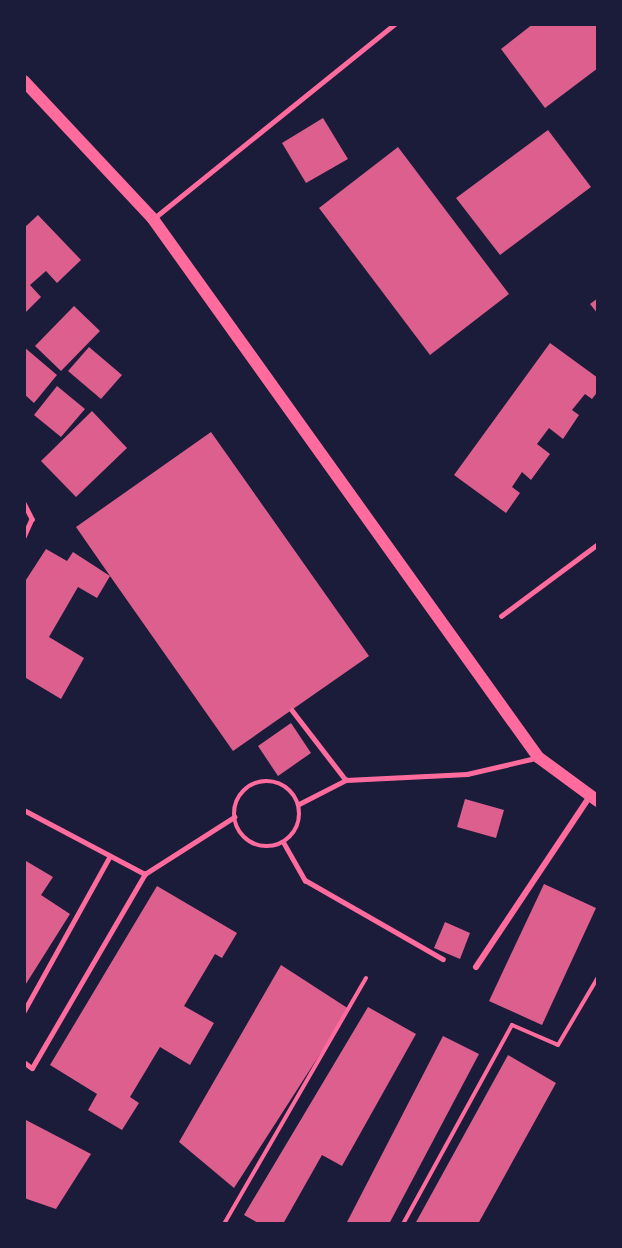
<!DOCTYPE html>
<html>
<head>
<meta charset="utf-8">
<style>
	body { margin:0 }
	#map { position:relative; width:622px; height:1248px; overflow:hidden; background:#1b1b3a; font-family:Raleway,sans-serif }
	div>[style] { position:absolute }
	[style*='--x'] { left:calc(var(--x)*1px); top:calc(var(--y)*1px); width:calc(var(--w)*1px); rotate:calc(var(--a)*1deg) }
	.building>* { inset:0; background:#dd5f8e }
	.path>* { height:4px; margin:-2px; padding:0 2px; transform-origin:2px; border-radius:2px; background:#ff6b9d }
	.service>* { height:4.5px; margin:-2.25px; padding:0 2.25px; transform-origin:2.25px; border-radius:2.25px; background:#ff6b9d }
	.service>.ring { margin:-2.25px; padding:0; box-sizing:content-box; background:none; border:4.5px solid #ff6b9d; border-radius:50% }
	.minor>* { height:6px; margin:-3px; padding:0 3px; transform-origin:3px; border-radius:3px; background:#ff6b9d }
	.secondary>* { height:12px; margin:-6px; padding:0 6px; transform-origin:6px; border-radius:6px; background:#ff6b9d }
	span { translate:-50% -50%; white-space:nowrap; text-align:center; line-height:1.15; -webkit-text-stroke:4.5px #1b1b3a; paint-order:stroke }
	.frame { position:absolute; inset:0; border:26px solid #1b1b3a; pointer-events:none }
</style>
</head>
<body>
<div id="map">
	<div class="building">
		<i style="clip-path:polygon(533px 24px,598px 25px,598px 68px,545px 108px,501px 49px)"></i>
		<i style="clip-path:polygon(323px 118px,348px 159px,306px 183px,282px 143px)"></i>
		<i style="clip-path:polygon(548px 130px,591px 187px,500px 255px,456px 198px)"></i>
		<i style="clip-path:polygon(398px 147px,509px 294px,430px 355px,319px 208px)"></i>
		<i style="clip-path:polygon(38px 215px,81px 260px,57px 283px,46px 271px,30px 285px,41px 297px,24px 314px,24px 228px)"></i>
		<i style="clip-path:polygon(598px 298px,598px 314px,590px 304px)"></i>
		<i style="clip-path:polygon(74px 306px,100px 331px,61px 371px,35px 346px)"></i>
		<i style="clip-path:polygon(550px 343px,598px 378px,598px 391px,592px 399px,585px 394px,572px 410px,579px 415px,563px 439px,549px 428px,537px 444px,550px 454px,531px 480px,522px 472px,512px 487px,520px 493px,506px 513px,454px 475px)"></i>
		<i style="clip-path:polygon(24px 347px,57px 375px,34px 403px,24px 394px)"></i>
		<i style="clip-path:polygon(89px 347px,122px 375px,101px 399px,68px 371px)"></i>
		<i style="clip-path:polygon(57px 386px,85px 409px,61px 437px,34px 415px)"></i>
		<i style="clip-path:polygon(92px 411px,127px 448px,76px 497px,41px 461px)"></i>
		<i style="clip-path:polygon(211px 432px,369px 656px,233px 751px,110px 576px,97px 598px,78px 587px,49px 637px,84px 658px,61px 699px,26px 678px,24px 682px,24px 583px,46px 549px,67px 561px,73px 552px,110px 576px,76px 527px)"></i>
		<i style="clip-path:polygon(291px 723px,311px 753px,278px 776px,258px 746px)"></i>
		<i style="clip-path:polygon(465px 799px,504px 810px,496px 838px,457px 827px)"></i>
		<i style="clip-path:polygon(26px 861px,53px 877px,41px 895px,70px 914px,24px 987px)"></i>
		<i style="clip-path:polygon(544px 884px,596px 908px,542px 1025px,489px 1001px)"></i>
		<i style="clip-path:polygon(157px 886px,237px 933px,222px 958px,215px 954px,184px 1006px,214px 1023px,190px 1065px,160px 1047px,130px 1097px,139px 1103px,122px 1130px,88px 1110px,97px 1094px,50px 1065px)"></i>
		<i style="clip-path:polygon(445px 922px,470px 933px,460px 959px,434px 948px)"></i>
		<i style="clip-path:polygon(281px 965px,349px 1009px,234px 1188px,179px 1142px)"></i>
		<i style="clip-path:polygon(368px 1007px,416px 1034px,342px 1166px,322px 1155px,283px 1224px,260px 1224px,244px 1215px)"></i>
		<i style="clip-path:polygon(443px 1036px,479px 1054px,389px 1224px,346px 1224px)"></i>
		<i style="clip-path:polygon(508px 1055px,556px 1083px,478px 1224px,415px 1224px)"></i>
		<i style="clip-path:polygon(24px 1119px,91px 1154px,56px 1209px,24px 1198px)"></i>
	</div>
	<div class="path">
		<i style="--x:224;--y:1224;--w:284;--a:-60"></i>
		<i style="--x:403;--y:1224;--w:227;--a:-61.3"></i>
		<i style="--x:512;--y:1025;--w:50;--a:23.5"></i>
		<i style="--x:558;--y:1045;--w:79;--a:-59.5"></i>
	</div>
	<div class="service">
		<i style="--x:153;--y:219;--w:311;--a:-38.9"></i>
		<i style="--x:24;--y:503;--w:18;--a:63"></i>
		<i style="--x:32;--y:519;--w:20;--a:114"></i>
		<i style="--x:501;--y:616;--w:121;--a:-36.6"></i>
		<i style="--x:292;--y:710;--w:88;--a:52.4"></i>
		<i class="ring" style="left:234px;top:781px;width:61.5px;height:61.5px"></i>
		<i style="--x:299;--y:804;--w:53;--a:-27.1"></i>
		<i style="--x:346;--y:780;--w:121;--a:-2.8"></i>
		<i style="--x:467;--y:774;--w:71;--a:-13.1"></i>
		<i style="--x:24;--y:810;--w:137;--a:27.9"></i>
		<i style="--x:284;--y:843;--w:43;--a:60.4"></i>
		<i style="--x:305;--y:880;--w:159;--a:29.8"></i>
		<i style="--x:24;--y:1011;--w:177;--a:-61"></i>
		<i style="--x:24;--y:1062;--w:10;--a:37"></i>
		<i style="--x:32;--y:1068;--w:225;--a:-59.8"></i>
		<i style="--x:145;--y:874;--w:106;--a:-32.6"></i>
	</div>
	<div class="minor">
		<i style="--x:476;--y:967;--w:206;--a:-56.3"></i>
	</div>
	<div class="secondary">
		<i style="--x:24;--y:81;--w:189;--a:46.9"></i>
		<i style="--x:153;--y:219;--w:662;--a:54.41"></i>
		<i style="--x:538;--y:757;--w:74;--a:36.3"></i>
	</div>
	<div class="frame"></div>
</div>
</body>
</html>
